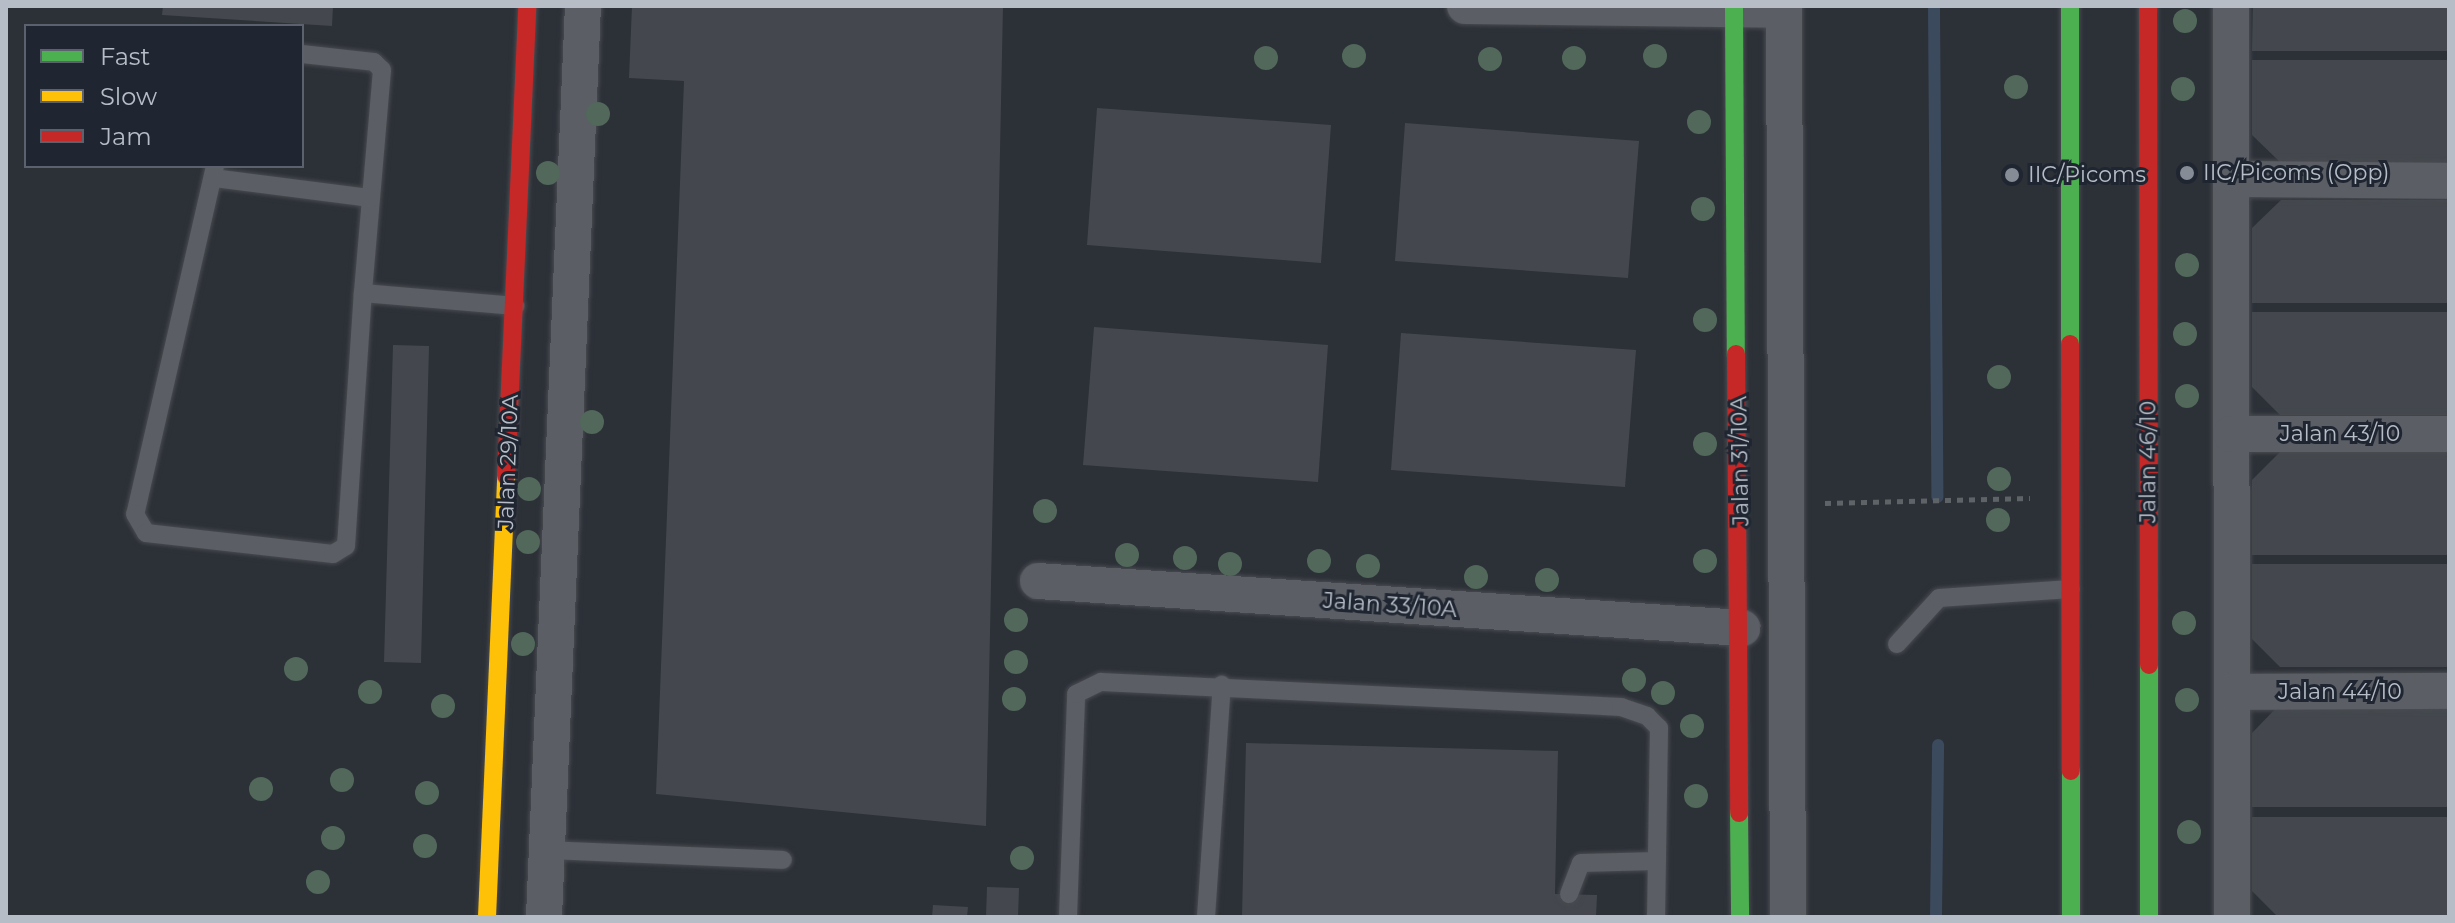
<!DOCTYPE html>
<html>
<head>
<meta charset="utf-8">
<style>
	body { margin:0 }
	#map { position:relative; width:2455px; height:923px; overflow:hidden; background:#2c3037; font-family:Montserrat,sans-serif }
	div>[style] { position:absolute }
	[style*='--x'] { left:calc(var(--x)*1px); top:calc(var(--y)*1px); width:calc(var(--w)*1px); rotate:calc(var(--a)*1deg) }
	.stream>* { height:12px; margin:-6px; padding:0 6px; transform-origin:6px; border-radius:6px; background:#3c4a5e }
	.building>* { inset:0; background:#44484e }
	.path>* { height:5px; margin-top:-2.5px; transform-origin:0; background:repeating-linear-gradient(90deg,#5e6368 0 6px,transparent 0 12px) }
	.roads { filter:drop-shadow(0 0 2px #484b50) drop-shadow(0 0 2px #484b50) }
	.lane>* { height:18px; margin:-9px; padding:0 9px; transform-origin:9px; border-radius:9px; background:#5b5e65 }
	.street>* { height:36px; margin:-18px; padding:0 18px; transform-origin:18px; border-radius:18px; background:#5b5e65 }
	.fast>* { height:18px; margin:-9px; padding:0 9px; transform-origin:9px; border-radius:9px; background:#4caf50 }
	.slow>* { height:18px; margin:-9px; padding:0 9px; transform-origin:9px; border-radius:9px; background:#ffc107 }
	.jam>* { height:18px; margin:-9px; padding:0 9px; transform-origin:9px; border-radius:9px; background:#c62828 }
	.trees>* { width:24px; height:24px; margin:-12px; border-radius:50%; background:#51685b }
	.dots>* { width:22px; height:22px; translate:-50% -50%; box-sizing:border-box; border:4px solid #1f2631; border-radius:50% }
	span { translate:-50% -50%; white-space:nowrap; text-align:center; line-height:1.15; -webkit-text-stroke:6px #1f2631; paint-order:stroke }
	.poi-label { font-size:22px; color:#b6bdc7 }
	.left { translate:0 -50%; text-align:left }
	.street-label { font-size:22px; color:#b6bdc7 }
	.frame { position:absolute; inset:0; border:8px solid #b6bdc7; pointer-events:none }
	.legend { position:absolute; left:24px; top:24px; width:280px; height:144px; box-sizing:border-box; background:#1f2631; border:2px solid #5b626d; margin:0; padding:10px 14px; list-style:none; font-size:24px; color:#b6bdc7 }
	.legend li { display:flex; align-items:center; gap:16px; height:40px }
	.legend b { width:40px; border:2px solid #5b626d }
</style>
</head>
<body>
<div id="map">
	<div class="stream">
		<i style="--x:1934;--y:6;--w:491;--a:89.6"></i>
		<i style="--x:1936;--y:917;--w:172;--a:-89.3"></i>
	</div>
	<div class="building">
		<i style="clip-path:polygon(163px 6px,333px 6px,332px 26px,162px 15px)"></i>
		<i style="clip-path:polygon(632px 6px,1003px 6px,986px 826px,656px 794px,684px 81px,629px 78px)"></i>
		<i style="clip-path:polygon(2253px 6px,2449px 6px,2449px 51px,2252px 51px)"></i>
		<i style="clip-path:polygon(2252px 60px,2449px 60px,2449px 163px,2281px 163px,2252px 135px)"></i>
		<i style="clip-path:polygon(1097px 108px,1331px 125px,1321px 263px,1087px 245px)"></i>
		<i style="clip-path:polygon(1405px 123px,1639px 141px,1628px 278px,1395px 261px)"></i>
		<i style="clip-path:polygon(2281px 200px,2449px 200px,2449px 303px,2252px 303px,2252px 228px)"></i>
		<i style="clip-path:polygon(2252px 312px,2449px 312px,2449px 415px,2280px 415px,2252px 387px)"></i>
		<i style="clip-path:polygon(1094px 327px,1328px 345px,1318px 482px,1083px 465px)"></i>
		<i style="clip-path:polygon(1401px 333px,1636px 350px,1625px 487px,1391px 470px)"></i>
		<i style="clip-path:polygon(393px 345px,429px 346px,421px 663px,384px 662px)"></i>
		<i style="clip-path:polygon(2280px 452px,2449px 452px,2449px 555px,2252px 555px,2252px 480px)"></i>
		<i style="clip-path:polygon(2252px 564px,2449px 564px,2449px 667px,2280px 667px,2252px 639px)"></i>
		<i style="clip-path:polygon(2280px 704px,2449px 704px,2449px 807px,2252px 807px,2252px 733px)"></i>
		<i style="clip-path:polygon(1246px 743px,1558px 751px,1555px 894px,1597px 895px,1596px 917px,1242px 917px)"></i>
		<i style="clip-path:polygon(2252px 817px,2449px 817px,2449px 917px,2278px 917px,2252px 891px)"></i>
		<i style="clip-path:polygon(987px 887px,1019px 888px,1018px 917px,986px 917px)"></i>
		<i style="clip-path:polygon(933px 905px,968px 907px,967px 917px,932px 917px)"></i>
	</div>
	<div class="path">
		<i style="--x:1825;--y:503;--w:205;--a:-1.4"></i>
	</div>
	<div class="roads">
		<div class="lane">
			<i style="--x:302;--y:54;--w:72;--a:6.3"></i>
			<i style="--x:374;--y:62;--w:11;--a:45"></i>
			<i style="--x:382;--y:70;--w:224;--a:94.9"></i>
			<i style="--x:215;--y:166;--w:357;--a:102.9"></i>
			<i style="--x:135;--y:514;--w:22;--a:60"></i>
			<i style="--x:146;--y:533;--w:188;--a:6.4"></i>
			<i style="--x:333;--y:554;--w:15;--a:-32"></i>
			<i style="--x:346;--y:546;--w:254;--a:-86.2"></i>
			<i style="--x:363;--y:293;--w:153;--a:4.9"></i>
			<i style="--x:214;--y:178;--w:157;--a:7.3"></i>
			<i style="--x:1897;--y:644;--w:62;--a:-47.6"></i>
			<i style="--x:1939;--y:598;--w:132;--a:-3.9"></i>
			<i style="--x:547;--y:850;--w:236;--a:2.4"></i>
			<i style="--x:1569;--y:894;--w:33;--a:-69"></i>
			<i style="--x:1581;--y:863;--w:76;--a:-1.5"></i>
			<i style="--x:1068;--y:917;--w:223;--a:-87.9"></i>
			<i style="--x:1076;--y:694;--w:28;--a:-26"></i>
			<i style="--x:1101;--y:682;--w:521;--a:2.75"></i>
			<i style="--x:1621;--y:707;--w:28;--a:19"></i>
			<i style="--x:1647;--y:716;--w:17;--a:45"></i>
			<i style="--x:1659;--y:728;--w:189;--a:90.9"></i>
			<i style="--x:1206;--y:917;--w:233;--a:-86.1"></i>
		</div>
		<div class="street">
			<i style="--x:1465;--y:6;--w:319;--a:0.7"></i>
			<i style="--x:1784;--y:6;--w:911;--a:89.75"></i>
			<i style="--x:2231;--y:6;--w:911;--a:89.94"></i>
			<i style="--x:2231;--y:179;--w:218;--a:0.5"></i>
			<i style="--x:2231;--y:434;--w:218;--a:0"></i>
			<i style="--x:1038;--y:581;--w:706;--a:3.82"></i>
			<i style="--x:2232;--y:692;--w:217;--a:-0.3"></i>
			<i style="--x:544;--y:917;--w:912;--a:-87.55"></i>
		</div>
		<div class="fast">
			<i style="--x:1734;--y:6;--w:348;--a:89.7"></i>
			<i style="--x:2070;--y:6;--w:338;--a:90"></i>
			<i style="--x:2149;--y:665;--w:252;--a:90"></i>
			<i style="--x:2071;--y:771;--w:146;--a:90"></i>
			<i style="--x:1739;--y:813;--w:104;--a:89.4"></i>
		</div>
		<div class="slow">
			<i style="--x:487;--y:917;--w:441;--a:-87.5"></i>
		</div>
		<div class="jam">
			<i style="--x:2148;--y:6;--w:659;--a:89.91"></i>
			<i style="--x:2070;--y:344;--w:427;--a:89.9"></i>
			<i style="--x:1736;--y:354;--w:459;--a:89.6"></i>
			<i style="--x:506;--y:476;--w:470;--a:-87.4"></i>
		</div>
	</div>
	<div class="trees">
		<i style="left:2185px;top:21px"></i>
		<i style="left:1354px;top:56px"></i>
		<i style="left:1655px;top:56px"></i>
		<i style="left:1266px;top:58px"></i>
		<i style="left:1574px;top:58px"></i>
		<i style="left:1490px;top:59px"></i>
		<i style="left:2016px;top:87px"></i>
		<i style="left:2183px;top:89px"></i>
		<i style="left:598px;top:114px"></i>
		<i style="left:1699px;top:122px"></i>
		<i style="left:548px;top:173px"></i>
		<i style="left:1703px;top:209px"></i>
		<i style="left:2187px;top:265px"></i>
		<i style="left:1705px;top:320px"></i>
		<i style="left:2185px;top:334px"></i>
		<i style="left:1999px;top:377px"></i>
		<i style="left:2187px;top:396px"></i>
		<i style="left:592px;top:422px"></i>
		<i style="left:1705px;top:444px"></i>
		<i style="left:1999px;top:479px"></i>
		<i style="left:529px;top:489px"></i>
		<i style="left:1045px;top:511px"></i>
		<i style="left:1998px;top:520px"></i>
		<i style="left:528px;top:542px"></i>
		<i style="left:1127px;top:555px"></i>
		<i style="left:1185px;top:558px"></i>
		<i style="left:1319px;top:561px"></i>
		<i style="left:1705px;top:561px"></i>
		<i style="left:1230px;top:564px"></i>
		<i style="left:1368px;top:566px"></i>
		<i style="left:1476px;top:577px"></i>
		<i style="left:1547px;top:580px"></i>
		<i style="left:1016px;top:620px"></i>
		<i style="left:2184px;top:623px"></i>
		<i style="left:523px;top:644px"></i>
		<i style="left:1016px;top:662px"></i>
		<i style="left:296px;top:669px"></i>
		<i style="left:1634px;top:680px"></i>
		<i style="left:370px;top:692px"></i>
		<i style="left:1663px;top:693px"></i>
		<i style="left:1014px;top:699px"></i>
		<i style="left:2187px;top:700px"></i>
		<i style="left:443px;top:706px"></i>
		<i style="left:1692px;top:726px"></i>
		<i style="left:342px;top:780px"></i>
		<i style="left:261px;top:789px"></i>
		<i style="left:427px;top:793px"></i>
		<i style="left:1696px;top:796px"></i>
		<i style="left:2189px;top:832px"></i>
		<i style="left:333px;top:838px"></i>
		<i style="left:425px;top:846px"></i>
		<i style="left:1022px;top:858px"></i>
		<i style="left:318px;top:882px"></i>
	</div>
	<div class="dots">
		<i style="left:2187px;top:173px;background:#868c95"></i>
		<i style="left:2012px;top:175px;background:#868c95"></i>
	</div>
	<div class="poi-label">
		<span class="left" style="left:2203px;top:173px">IIC/Picoms (Opp)</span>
		<span class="left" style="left:2028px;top:175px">IIC/Picoms</span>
	</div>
	<div class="street-label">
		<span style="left:2340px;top:434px">Jalan 43/10</span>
		<span style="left:1740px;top:461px;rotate:-91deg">Jalan 31/10A</span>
		<span style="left:508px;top:462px;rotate:-88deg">Jalan 29/10A</span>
		<span style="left:2148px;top:462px;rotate:-90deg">Jalan 46/10</span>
		<span style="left:1390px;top:605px;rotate:4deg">Jalan 33/10A</span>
		<span style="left:2340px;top:692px">Jalan 44/10</span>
	</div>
	<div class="frame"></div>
	<ul class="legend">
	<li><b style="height:10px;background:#4caf50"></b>Fast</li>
	<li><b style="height:10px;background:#ffc107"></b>Slow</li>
	<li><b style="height:10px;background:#c62828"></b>Jam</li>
	</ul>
</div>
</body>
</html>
